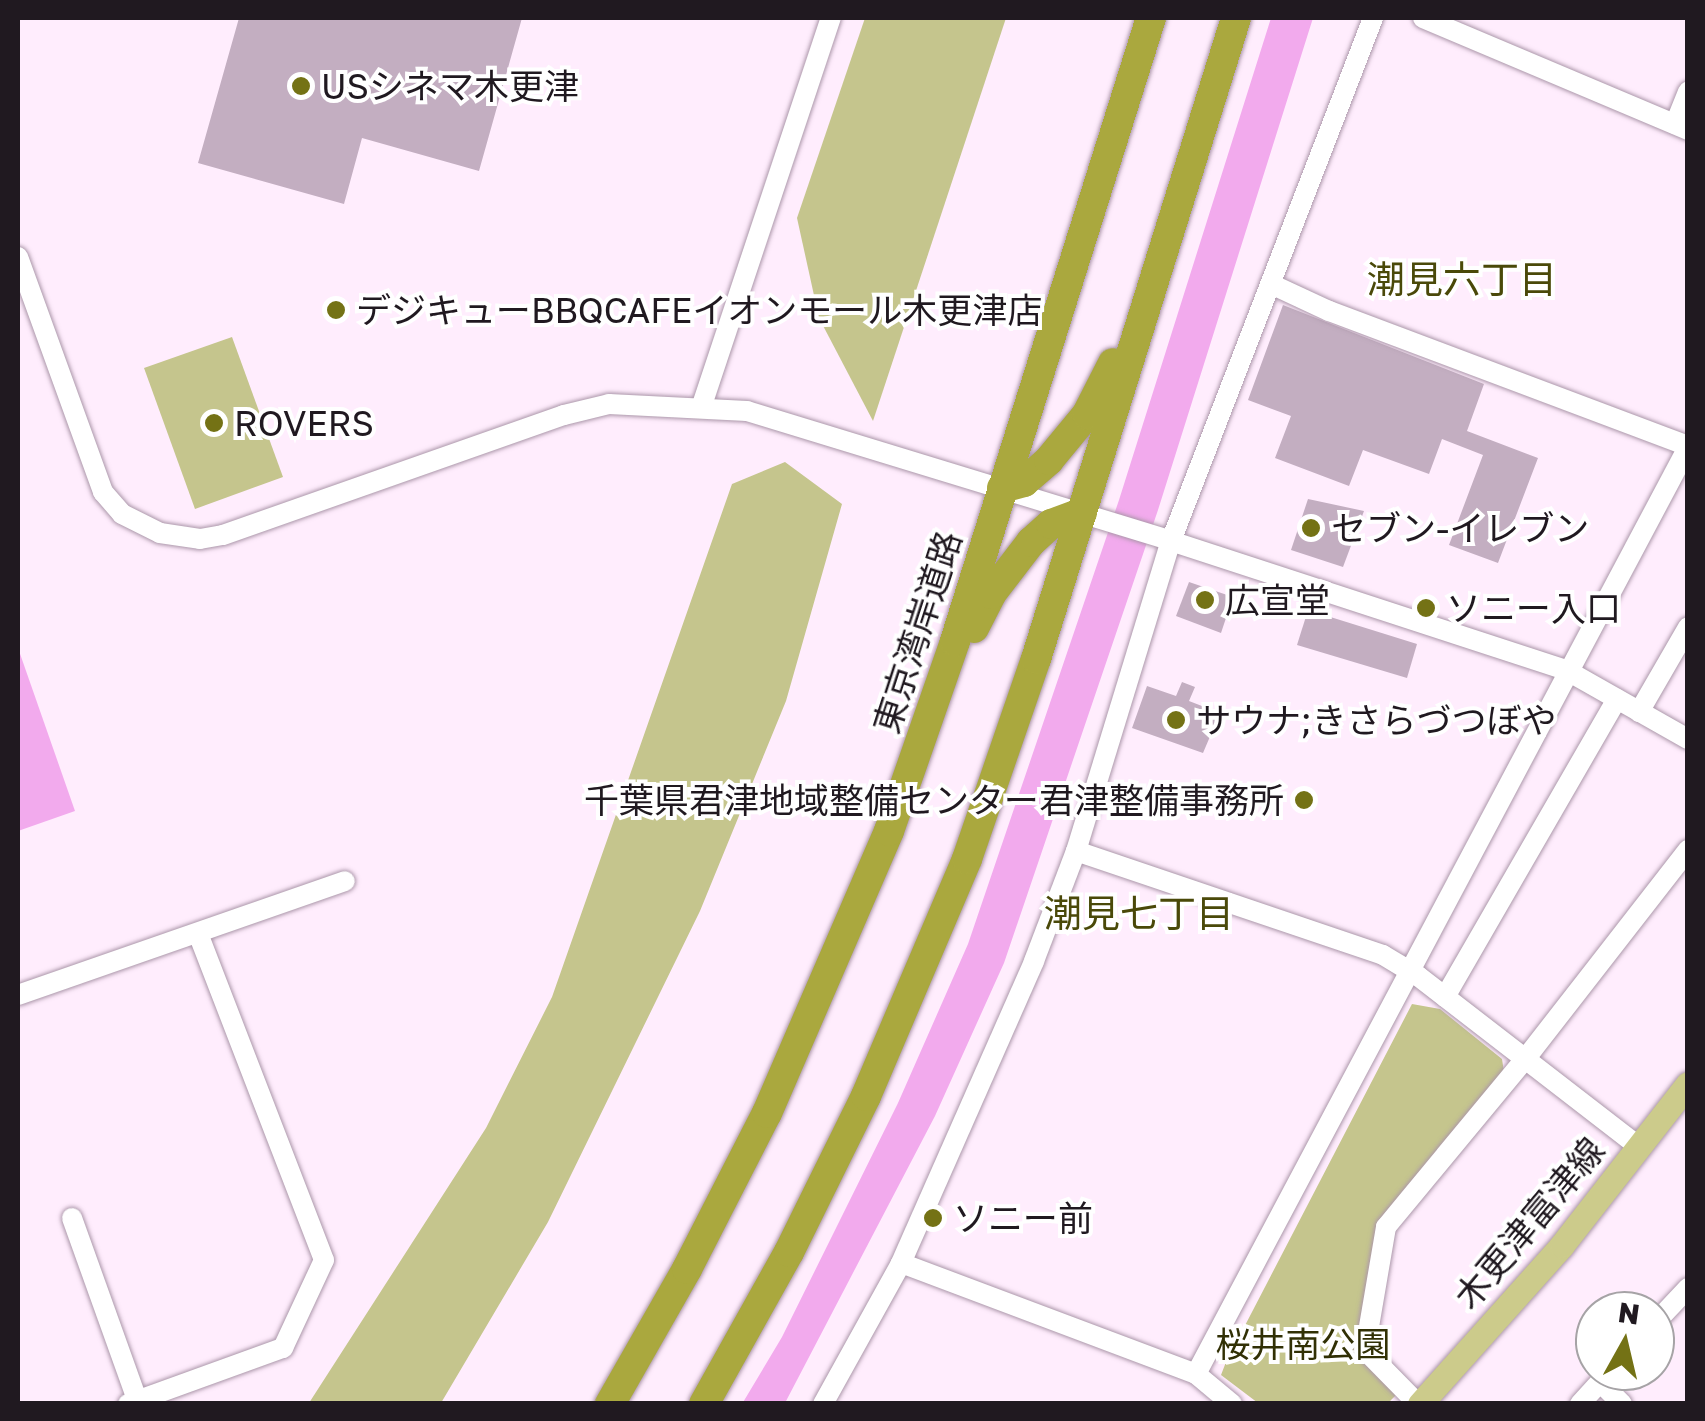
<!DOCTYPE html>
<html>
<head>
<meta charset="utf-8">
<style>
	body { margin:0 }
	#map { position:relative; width:1705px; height:1421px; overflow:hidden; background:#ffedfd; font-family:"Golos Text","Noto Sans JP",sans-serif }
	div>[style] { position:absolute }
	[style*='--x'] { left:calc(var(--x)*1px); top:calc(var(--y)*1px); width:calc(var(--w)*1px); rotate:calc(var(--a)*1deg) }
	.green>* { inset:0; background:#c5c58d }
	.water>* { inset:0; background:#f2aaed }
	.building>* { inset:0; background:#c3aec1 }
	.roads { filter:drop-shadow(0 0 2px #ac97aa) drop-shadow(0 0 2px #ac97aa) }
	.minor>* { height:20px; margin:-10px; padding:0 10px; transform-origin:10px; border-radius:10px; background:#fff }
	.major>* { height:25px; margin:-12.5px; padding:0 12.5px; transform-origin:12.5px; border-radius:12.5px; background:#cccb8b }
	.highway>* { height:30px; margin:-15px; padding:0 15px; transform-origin:15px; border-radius:15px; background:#aaa83e }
	.dots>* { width:28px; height:28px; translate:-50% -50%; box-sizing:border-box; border:5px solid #fff; border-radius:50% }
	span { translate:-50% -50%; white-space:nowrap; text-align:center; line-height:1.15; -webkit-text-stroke:8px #fff; paint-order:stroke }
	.poi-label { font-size:35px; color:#201920 }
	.left { translate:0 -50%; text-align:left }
	.right { translate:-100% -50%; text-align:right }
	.street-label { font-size:35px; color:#201920 }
	.park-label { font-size:35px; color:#313005 }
	.neighbourhood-label { font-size:38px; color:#4a4909 }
	.frame { position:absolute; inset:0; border:20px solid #201920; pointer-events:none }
	.north { position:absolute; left:1575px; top:1291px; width:100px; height:100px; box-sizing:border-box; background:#fff; border:2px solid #a6a3a6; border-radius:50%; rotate:8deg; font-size:28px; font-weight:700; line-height:40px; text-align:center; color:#201920 }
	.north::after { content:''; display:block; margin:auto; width:35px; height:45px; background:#747215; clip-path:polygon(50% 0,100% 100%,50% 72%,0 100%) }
</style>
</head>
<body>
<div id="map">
	<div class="green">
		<i style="clip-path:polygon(865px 18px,1006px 18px,873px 421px,819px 318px,797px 218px)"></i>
		<i style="clip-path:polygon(232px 337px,283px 477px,195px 509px,144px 368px)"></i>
		<i style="clip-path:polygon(785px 462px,842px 504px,786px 701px,700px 911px,548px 1222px,441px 1403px,309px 1403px,486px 1128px,552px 997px,732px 484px)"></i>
		<i style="clip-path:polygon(1412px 1004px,1440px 1009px,1502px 1059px,1504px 1072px,1382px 1225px,1361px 1352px,1400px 1391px,1388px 1403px,1258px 1403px,1221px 1375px,1226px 1362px)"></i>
	</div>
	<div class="water">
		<i style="clip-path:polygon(1271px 18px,1313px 18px,1158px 510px,1004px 963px,935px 1116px,785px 1403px,742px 1404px,782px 1337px,898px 1103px,968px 944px,1119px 500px)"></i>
		<i style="clip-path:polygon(18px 648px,75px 811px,18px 831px)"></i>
	</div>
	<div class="building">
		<i style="clip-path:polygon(239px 18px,522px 18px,479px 171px,362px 138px,344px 204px,198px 163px)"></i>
		<i style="clip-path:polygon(1283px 305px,1484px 384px,1467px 431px,1538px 458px,1498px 563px,1449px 545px,1483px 455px,1442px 439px,1429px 474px,1363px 450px,1349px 486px,1275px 458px,1291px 416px,1248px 400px)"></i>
		<i style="clip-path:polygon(1308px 499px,1364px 511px,1343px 567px,1291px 550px)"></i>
		<i style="clip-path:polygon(1189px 582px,1233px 597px,1221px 633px,1176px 616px)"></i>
		<i style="clip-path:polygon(1308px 610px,1417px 644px,1407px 678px,1297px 645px)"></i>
		<i style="clip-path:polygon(1182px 682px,1195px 687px,1189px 701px,1220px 713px,1203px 753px,1132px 728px,1147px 686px,1176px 696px)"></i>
	</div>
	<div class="roads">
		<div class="minor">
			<i style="--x:1423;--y:18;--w:288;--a:22.9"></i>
			<i style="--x:1675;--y:124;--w:35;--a:-68"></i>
			<i style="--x:18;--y:257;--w:250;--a:70.1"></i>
			<i style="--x:103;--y:492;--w:29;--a:49"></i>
			<i style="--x:122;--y:514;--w:42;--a:26.6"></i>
			<i style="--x:160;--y:533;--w:40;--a:8.5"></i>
			<i style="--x:200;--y:539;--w:23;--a:-10"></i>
			<i style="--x:223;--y:535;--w:361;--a:-19.4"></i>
			<i style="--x:564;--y:415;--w:46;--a:-13.7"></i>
			<i style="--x:609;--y:404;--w:138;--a:2.9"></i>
			<i style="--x:747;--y:411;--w:443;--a:17"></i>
			<i style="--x:1171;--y:541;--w:416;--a:18.1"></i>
			<i style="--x:1566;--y:670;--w:140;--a:29.5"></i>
			<i style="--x:1273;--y:285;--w:62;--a:24.9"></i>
			<i style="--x:1329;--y:311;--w:384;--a:20.6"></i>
			<i style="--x:702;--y:405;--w:408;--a:-71.6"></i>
			<i style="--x:1639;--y:712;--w:98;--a:-60"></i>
			<i style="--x:1076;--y:851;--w:324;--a:18.7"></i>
			<i style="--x:1383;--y:955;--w:41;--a:31"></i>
			<i style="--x:1418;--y:976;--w:278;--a:37.7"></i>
			<i style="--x:18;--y:995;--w:346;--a:-19.2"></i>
			<i style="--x:1445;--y:997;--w:344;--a:-60"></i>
			<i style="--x:72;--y:1218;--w:193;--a:70.3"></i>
			<i style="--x:901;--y:1263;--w:315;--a:20.6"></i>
			<i style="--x:1196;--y:1374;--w:47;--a:39.8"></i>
			<i style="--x:1655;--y:1323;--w:48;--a:-46.7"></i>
			<i style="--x:1196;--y:1374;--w:1049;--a:-62.04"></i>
			<i style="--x:1600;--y:1382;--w:31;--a:45"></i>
			<i style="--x:128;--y:1404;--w:165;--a:-19.9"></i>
			<i style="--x:283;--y:1348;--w:97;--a:-65"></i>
			<i style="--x:324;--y:1260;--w:350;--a:-111.1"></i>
			<i style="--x:823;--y:1404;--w:161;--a:-61"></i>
			<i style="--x:901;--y:1263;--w:330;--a:-66.2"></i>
			<i style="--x:1034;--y:961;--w:118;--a:-69.1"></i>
			<i style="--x:1076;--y:851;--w:324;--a:-73"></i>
			<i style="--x:1171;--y:541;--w:561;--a:-68.88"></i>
			<i style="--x:1418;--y:1404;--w:76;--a:-134.5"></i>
			<i style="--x:1365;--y:1350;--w:125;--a:-80.3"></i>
			<i style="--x:1386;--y:1227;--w:219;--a:-50.4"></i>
			<i style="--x:1526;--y:1058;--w:264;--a:-52.1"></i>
			<i style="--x:1580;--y:1404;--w:45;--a:-47.7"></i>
		</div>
		<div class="major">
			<i style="--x:1420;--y:1404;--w:213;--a:-48.2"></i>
			<i style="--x:1562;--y:1245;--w:204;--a:-52"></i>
		</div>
		<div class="highway">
			<i style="--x:1002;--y:488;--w:23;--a:-15"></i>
			<i style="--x:1024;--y:482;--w:33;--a:-41"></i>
			<i style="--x:1049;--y:460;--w:60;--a:-50.4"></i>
			<i style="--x:1087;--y:414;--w:57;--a:-63"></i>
			<i style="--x:974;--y:628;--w:38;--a:-63"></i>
			<i style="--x:991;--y:594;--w:66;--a:-52.4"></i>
			<i style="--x:1031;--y:542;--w:27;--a:-42"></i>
			<i style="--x:1051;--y:524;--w:33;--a:-20"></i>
			<i style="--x:610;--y:1404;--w:155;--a:-60.3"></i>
			<i style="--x:687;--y:1269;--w:175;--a:-62.9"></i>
			<i style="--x:767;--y:1113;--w:307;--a:-66.6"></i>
			<i style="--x:889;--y:831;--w:201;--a:-70.8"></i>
			<i style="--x:955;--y:641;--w:653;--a:-72.54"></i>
			<i style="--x:704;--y:1404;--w:174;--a:-60.8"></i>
			<i style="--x:789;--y:1252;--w:174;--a:-63.7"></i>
			<i style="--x:866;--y:1096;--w:258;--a:-66.9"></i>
			<i style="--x:967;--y:859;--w:212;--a:-71"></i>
			<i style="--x:1036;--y:659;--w:671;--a:-72.67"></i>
		</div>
	</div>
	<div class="dots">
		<i style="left:301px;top:86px;background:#747215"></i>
		<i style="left:336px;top:310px;background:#747215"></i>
		<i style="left:214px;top:423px;background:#747215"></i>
		<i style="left:1311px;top:528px;background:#747215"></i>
		<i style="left:1205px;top:600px;background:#747215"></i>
		<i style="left:1426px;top:608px;background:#747215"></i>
		<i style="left:1176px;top:720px;background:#747215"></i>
		<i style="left:1304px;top:800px;background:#747215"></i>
		<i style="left:933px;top:1218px;background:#747215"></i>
	</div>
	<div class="poi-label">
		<span class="left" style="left:321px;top:86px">USシネマ木更津</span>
		<span class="left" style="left:356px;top:310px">デジキューBBQCAFEイオンモール木更津店</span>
		<span class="left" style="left:234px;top:423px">ROVERS</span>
		<span class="left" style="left:1331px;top:528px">セブン-イレブン</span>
		<span class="left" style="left:1225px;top:600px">広宣堂</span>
		<span class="left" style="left:1446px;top:608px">ソニー入口</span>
		<span class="left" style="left:1196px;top:720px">サウナ;きさらづつぼや</span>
		<span class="right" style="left:1284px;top:800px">千葉県君津地域整備センター君津整備事務所</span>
		<span class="left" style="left:953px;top:1218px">ソニー前</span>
	</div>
	<div class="street-label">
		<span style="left:917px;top:632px;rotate:-72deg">東京湾岸道路</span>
		<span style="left:1529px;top:1223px;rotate:-50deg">木更津富津線</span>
	</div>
	<div class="park-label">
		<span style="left:1303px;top:1344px">桜井南公園</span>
	</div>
	<div class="neighbourhood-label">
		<span style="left:1462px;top:279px">潮見六丁目</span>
		<span style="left:1139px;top:913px">潮見七丁目</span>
	</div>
	<div class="frame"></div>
	<div class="north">N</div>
</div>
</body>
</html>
